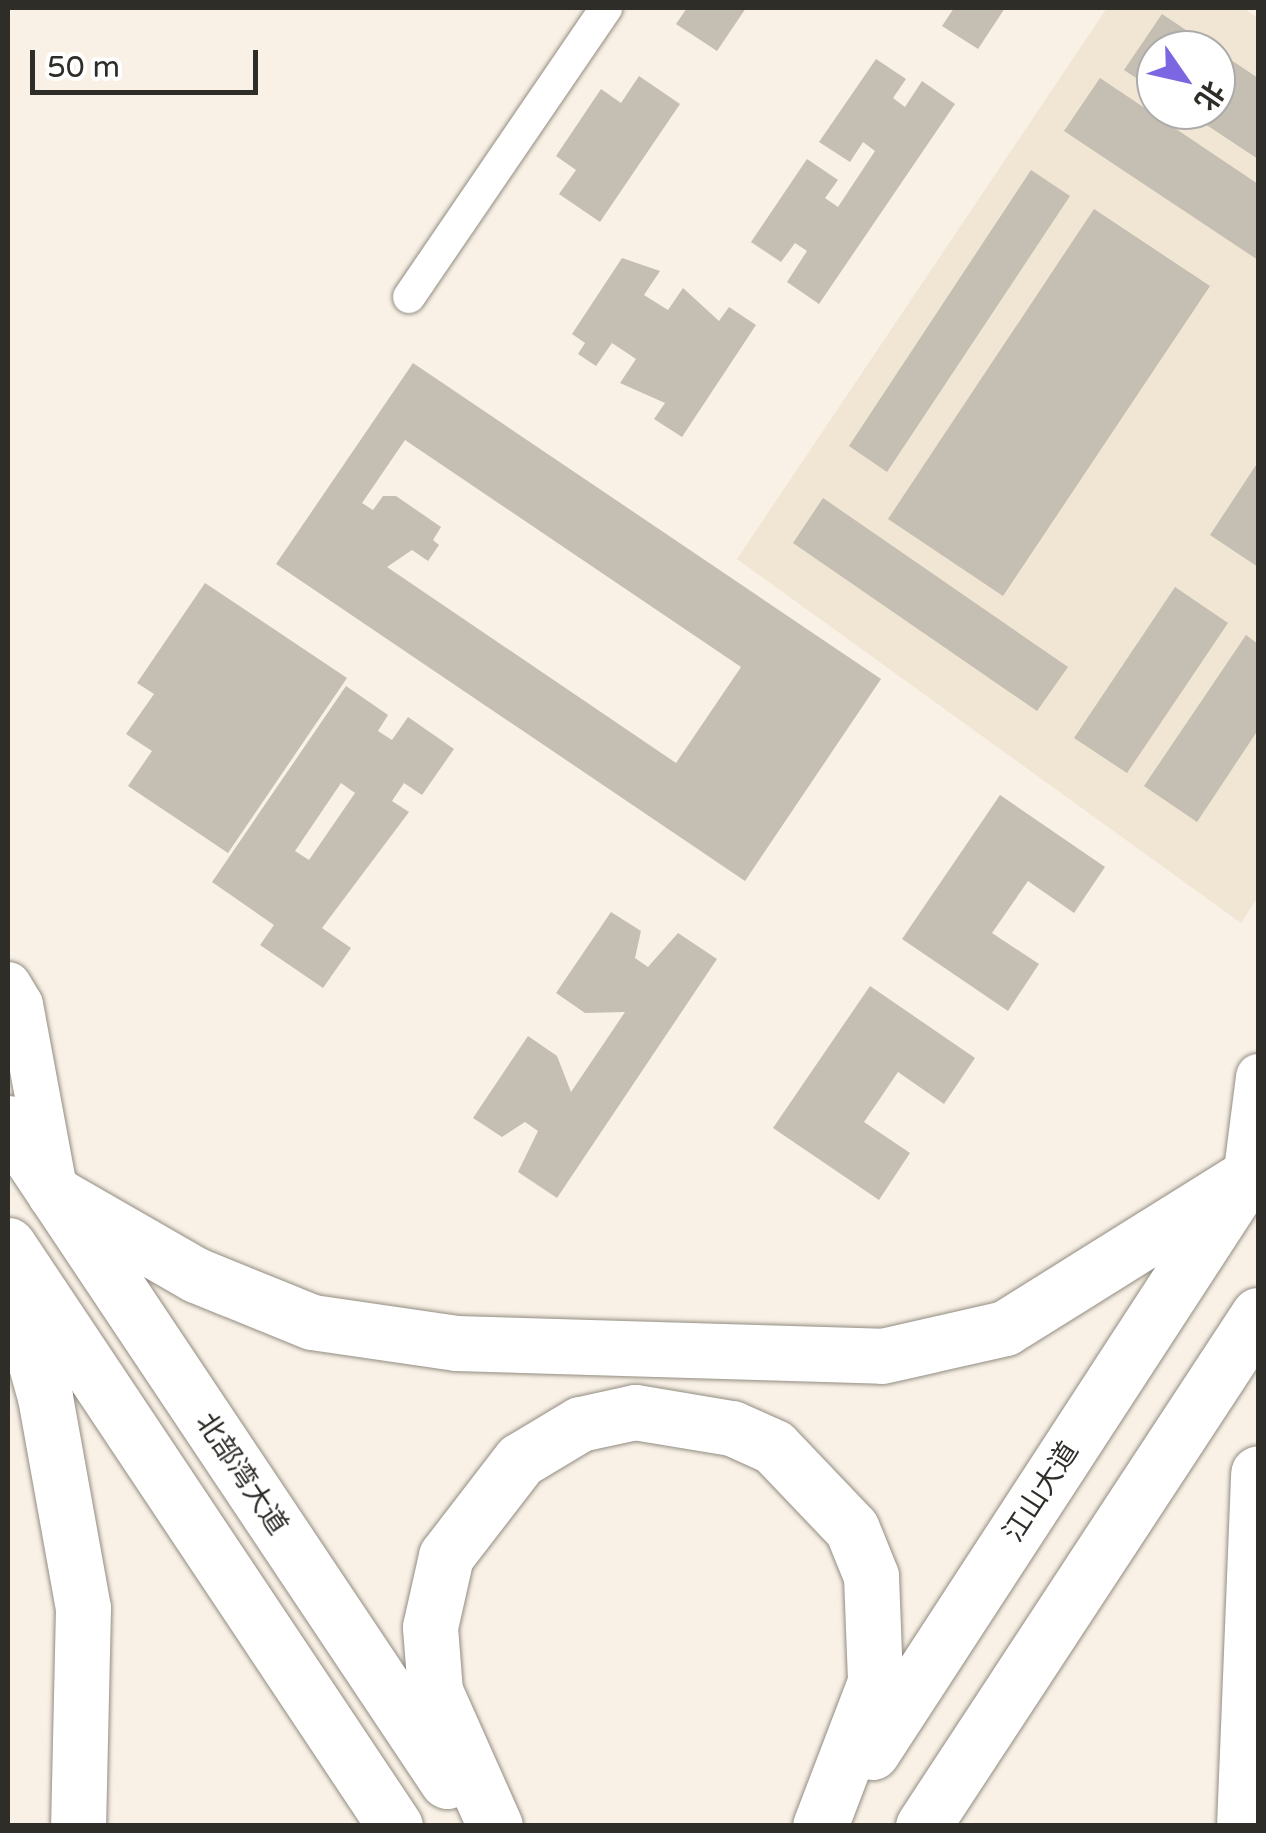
<!DOCTYPE html>
<html>
<head>
<meta charset="utf-8">
<style>
	body { margin:0 }
	#map { position:relative; width:1266px; height:1833px; overflow:hidden; background:#f9f1e6; font-family:"Varela Round","Noto Sans SC",sans-serif }
	div>[style] { position:absolute }
	[style*='--x'] { left:calc(var(--x)*1px); top:calc(var(--y)*1px); width:calc(var(--w)*1px); rotate:calc(var(--a)*1deg) }
	.built>* { inset:0; background:#f1e5d3 }
	.building>* { inset:0; background:#c5beb3 }
	.roads { filter:drop-shadow(0 0 2px #928c81) drop-shadow(0 0 2px #928c81) }
	.street>* { height:32px; margin:-16px; padding:0 16px; transform-origin:16px; border-radius:16px; background:#fff }
	.secondary>* { height:45px; margin:-22.5px; padding:0 22.5px; transform-origin:22.5px; border-radius:22.5px; background:#fff }
	.highway>* { height:55px; margin:-27.5px; padding:0 27.5px; transform-origin:27.5px; border-radius:27.5px; background:#fff }
	span { translate:-50% -50%; white-space:nowrap; text-align:center; line-height:1.15; -webkit-text-stroke:8px #fff; paint-order:stroke }
	.street-label { font-size:28px; color:#2f2d28 }
	.frame { position:absolute; inset:0; border:10px solid #2f2d28; pointer-events:none }
	.north { position:absolute; left:1136px; top:30px; width:100px; height:100px; box-sizing:border-box; background:#fff; border:2px solid #acaba9; border-radius:50%; rotate:124deg; font-size:28px; font-weight:700; line-height:40px; text-align:center; color:#2f2d28 }
	.north::after { content:''; display:block; margin:auto; width:35px; height:45px; background:#7d66e1; clip-path:polygon(50% 0,100% 100%,50% 72%,0 100%) }
	.scale { position:absolute; left:30px; top:50px; width:228px; height:45px; box-sizing:border-box; border:5px solid #2f2d28; border-top:0; padding-left:12px; font-size:30px; line-height:35px; white-space:nowrap; color:#2f2d28; -webkit-text-stroke:8px #fff; paint-order:stroke }
</style>
</head>
<body>
<div id="map">
	<div class="built">
		<i style="clip-path:polygon(evenodd,1107px 8px,1243px 8px,1258px 18px,1258px 897px,1241px 923px,737px 559px,1107px 8px,1156px 50px,1216px 50px,1216px 110px,1156px 110px,1156px 50px)"></i>
	</div>
	<div class="building">
		<i style="clip-path:polygon(687px 8px,746px 8px,717px 51px,676px 24px)"></i>
		<i style="clip-path:polygon(954px 8px,1005px 8px,978px 49px,942px 26px)"></i>
		<i style="clip-path:polygon(1162px 14px,1216px 50px,1156px 50px,1156px 91px,1124px 70px)"></i>
		<i style="clip-path:polygon(1216px 50px,1258px 78px,1258px 159px,1184px 110px,1216px 110px)"></i>
		<i style="clip-path:polygon(876px 59px,906px 79px,893px 98px,905px 107px,922px 81px,955px 104px,819px 304px,787px 282px,807px 251px,795px 243px,781px 262px,751px 242px,807px 159px,838px 180px,825px 198px,838px 207px,875px 151px,863px 142px,850px 162px,819px 142px)"></i>
		<i style="clip-path:polygon(639px 76px,680px 104px,600px 222px,559px 194px,576px 170px,556px 156px,601px 89px,621px 103px)"></i>
		<i style="clip-path:polygon(1100px 78px,1258px 184px,1258px 260px,1064px 131px)"></i>
		<i style="clip-path:polygon(1031px 170px,1070px 196px,887px 472px,849px 446px)"></i>
		<i style="clip-path:polygon(1094px 209px,1210px 286px,1003px 596px,888px 519px)"></i>
		<i style="clip-path:polygon(622px 258px,660px 271px,644px 295px,668px 310px,683px 288px,719px 321px,729px 307px,756px 325px,682px 437px,654px 419px,665px 403px,620px 383px,636px 359px,612px 343px,596px 366px,578px 354px,585px 343px,572px 334px)"></i>
		<i style="clip-path:polygon(evenodd,413px 363px,881px 679px,745px 881px,276px 564px,413px 363px,405px 440px,741px 667px,676px 763px,387px 567px,412px 550px,428px 561px,439px 545px,433px 540px,441px 527px,396px 496px,383px 496px,373px 510px,362px 503px,405px 440px)"></i>
		<i style="clip-path:polygon(1258px 462px,1258px 567px,1210px 535px)"></i>
		<i style="clip-path:polygon(823px 498px,1068px 667px,1037px 711px,793px 543px)"></i>
		<i style="clip-path:polygon(205px 583px,347px 678px,228px 853px,128px 786px,152px 751px,126px 734px,154px 694px,137px 683px)"></i>
		<i style="clip-path:polygon(1175px 587px,1228px 623px,1127px 773px,1074px 738px)"></i>
		<i style="clip-path:polygon(1246px 635px,1258px 644px,1258px 730px,1197px 822px,1144px 786px)"></i>
		<i style="clip-path:polygon(evenodd,346px 686px,388px 715px,378px 731px,392px 740px,408px 717px,454px 749px,422px 795px,404px 783px,392px 801px,409px 812px,322px 928px,351px 948px,323px 988px,260px 945px,274px 925px,212px 882px,346px 686px,341px 783px,355px 793px,309px 860px,295px 851px,341px 783px)"></i>
		<i style="clip-path:polygon(1000px 795px,1105px 867px,1074px 913px,1028px 881px,992px 933px,1039px 964px,1008px 1011px,902px 939px)"></i>
		<i style="clip-path:polygon(611px 912px,641px 931px,635px 958px,648px 967px,678px 933px,717px 959px,557px 1198px,518px 1172px,538px 1131px,525px 1122px,502px 1137px,473px 1118px,528px 1036px,557px 1056px,571px 1092px,625px 1012px,585px 1013px,556px 993px)"></i>
		<i style="clip-path:polygon(870px 986px,975px 1058px,944px 1104px,898px 1072px,864px 1122px,910px 1153px,879px 1200px,773px 1128px)"></i>
	</div>
	<div class="roads">
		<div class="street">
			<i style="--x:409;--y:297;--w:350;--a:-55.7"></i>
		</div>
		<div class="secondary">
			<i style="--x:8;--y:984;--w:23;--a:59"></i>
			<i style="--x:20;--y:1004;--w:181;--a:79.5"></i>
			<i style="--x:1245;--y:1178;--w:103;--a:-82.7"></i>
		</div>
		<div class="highway">
			<i style="--x:8;--y:1123;--w:791;--a:56.29"></i>
			<i style="--x:55;--y:1194;--w:163;--a:29.9"></i>
			<i style="--x:196;--y:1275;--w:125;--a:22.1"></i>
			<i style="--x:312;--y:1322;--w:146;--a:8.3"></i>
			<i style="--x:456;--y:1343;--w:426;--a:1.7"></i>
			<i style="--x:882;--y:1356;--w:126;--a:-12.8"></i>
			<i style="--x:1005;--y:1328;--w:283;--a:-32"></i>
			<i style="--x:8;--y:1245;--w:698;--a:56.33"></i>
			<i style="--x:12;--y:1279;--w:123;--a:74.4"></i>
			<i style="--x:45;--y:1397;--w:214;--a:79.8"></i>
			<i style="--x:83;--y:1608;--w:218;--a:91.3"></i>
			<i style="--x:872;--y:1752;--w:669;--a:-56.95"></i>
			<i style="--x:495;--y:1826;--w:148;--a:-114"></i>
			<i style="--x:435;--y:1691;--w:64;--a:-94.5"></i>
			<i style="--x:430;--y:1627;--w:73;--a:-77.3"></i>
			<i style="--x:446;--y:1556;--w:121;--a:-52.4"></i>
			<i style="--x:520;--y:1460;--w:70;--a:-31"></i>
			<i style="--x:580;--y:1424;--w:56;--a:-12.3"></i>
			<i style="--x:635;--y:1412;--w:98;--a:9.4"></i>
			<i style="--x:732;--y:1428;--w:46;--a:24.3"></i>
			<i style="--x:774;--y:1447;--w:113;--a:46.4"></i>
			<i style="--x:852;--y:1529;--w:51;--a:68"></i>
			<i style="--x:871;--y:1576;--w:106;--a:87.8"></i>
			<i style="--x:875;--y:1682;--w:154;--a:110.9"></i>
			<i style="--x:923;--y:1826;--w:611;--a:-56.75"></i>
			<i style="--x:1244;--y:1826;--w:353;--a:-87.7"></i>
		</div>
	</div>
	<div class="street-label">
		<span style="left:242px;top:1474px;rotate:56deg">北部湾大道</span>
		<span style="left:1041px;top:1492px;rotate:-57deg">江山大道</span>
	</div>
	<div class="frame"></div>
	<div class="north">北</div>
	<div class="scale">50 m</div>
</div>
</body>
</html>
